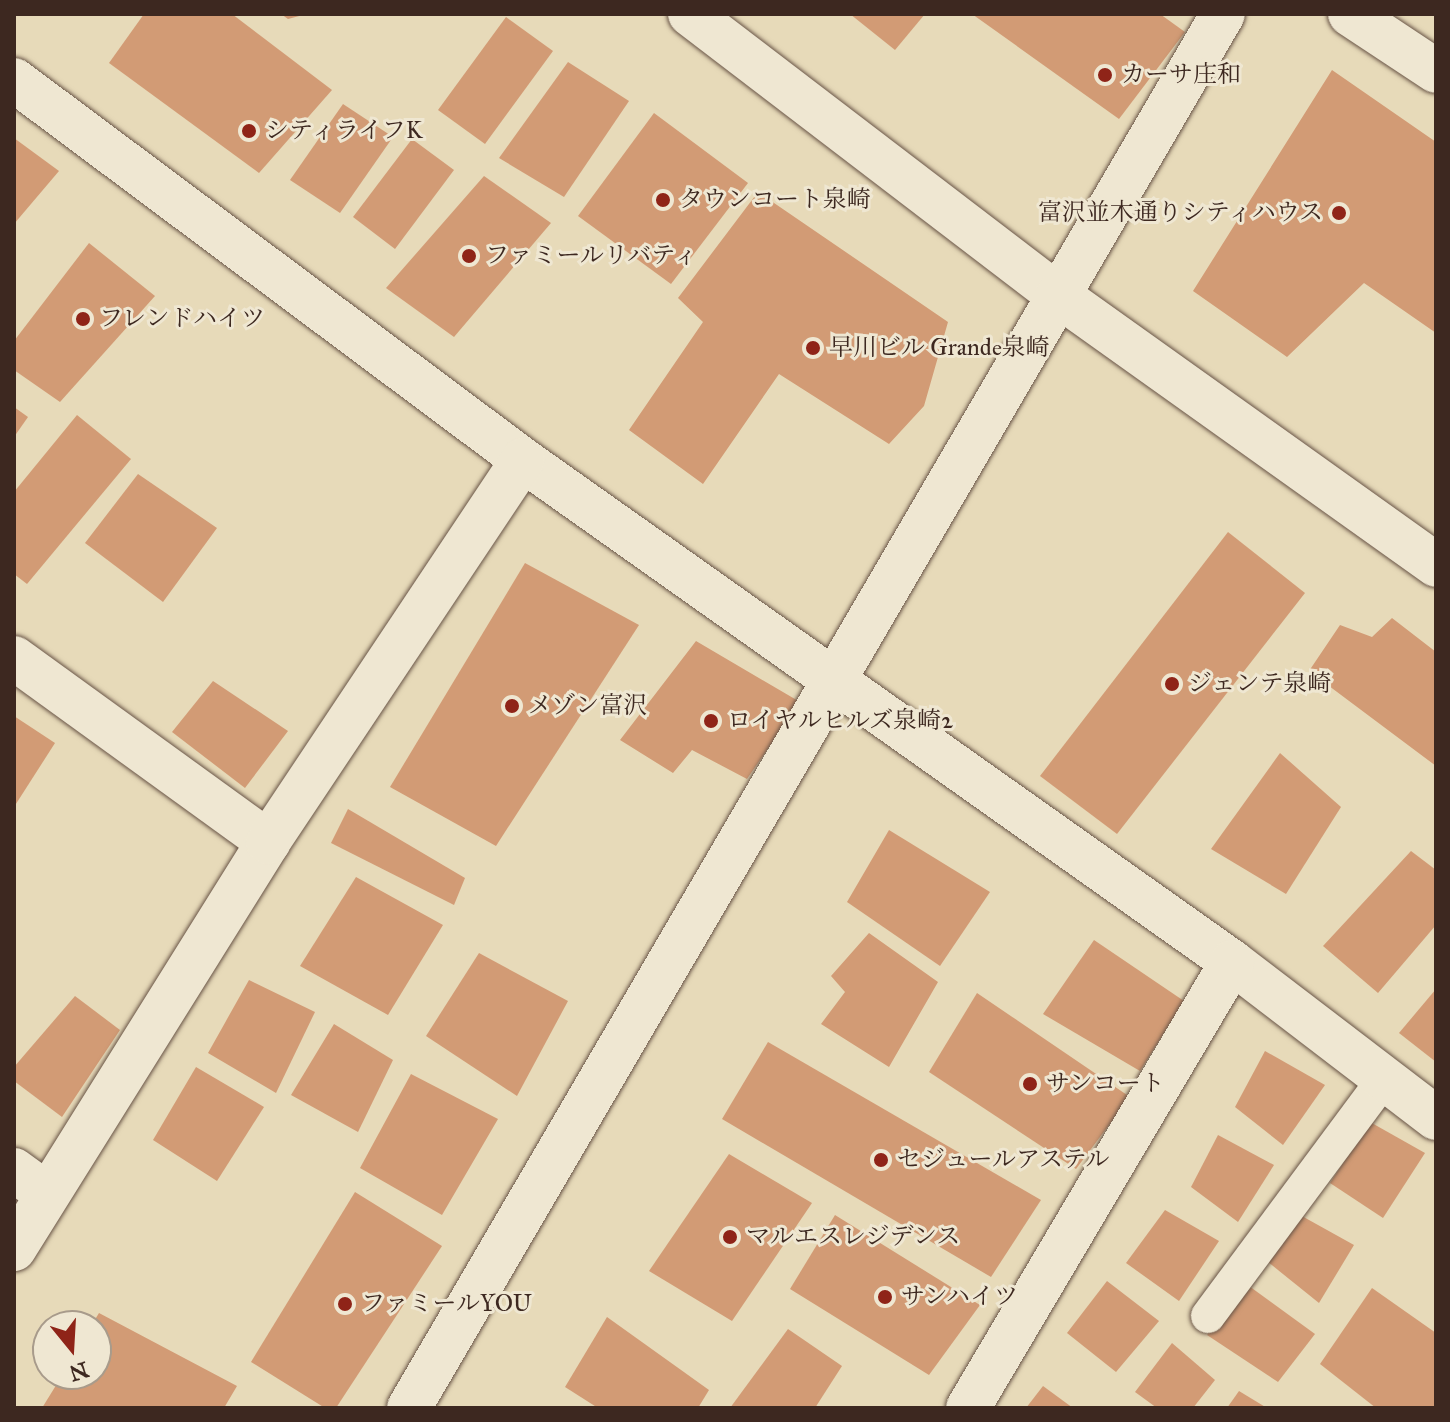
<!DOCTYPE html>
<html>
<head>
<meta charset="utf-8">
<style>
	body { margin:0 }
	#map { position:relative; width:1450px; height:1422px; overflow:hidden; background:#e7dab9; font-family:"IM FELL Great Primer","Noto Serif JP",serif }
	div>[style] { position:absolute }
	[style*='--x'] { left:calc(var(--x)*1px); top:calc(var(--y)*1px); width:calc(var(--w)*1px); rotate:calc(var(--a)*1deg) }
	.building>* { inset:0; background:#d29b75 }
	.roads { filter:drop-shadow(0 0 2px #685446) drop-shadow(0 0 2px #685446) }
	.lane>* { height:34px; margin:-17px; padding:0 17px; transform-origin:17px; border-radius:17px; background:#efe7d2 }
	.street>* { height:44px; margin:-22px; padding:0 22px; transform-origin:22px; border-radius:22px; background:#efe7d2 }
	.secondary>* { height:44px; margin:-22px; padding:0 22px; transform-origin:22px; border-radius:22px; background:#efe7d2 }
	.dots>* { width:22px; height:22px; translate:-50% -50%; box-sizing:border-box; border:4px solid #efe7d2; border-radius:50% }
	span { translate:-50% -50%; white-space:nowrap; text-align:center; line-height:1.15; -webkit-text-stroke:6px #efe7d2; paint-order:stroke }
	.poi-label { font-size:24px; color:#3d2820 }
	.left { translate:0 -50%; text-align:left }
	.right { translate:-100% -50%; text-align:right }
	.frame { position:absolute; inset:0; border:16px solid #3d2820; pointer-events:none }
	.north { position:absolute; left:32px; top:1310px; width:80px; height:80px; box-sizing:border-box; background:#efe7d2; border:2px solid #a89b8b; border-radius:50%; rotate:162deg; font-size:22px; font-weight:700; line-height:32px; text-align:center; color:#3d2820 }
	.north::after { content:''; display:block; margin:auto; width:28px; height:36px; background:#8f2418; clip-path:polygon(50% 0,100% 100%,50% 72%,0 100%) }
</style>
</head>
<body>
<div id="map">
	<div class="building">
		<i style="clip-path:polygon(144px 14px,232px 14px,332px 90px,259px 173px,109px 63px)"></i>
		<i style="clip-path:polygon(281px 14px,303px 14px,303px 15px,288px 19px)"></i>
		<i style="clip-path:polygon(850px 14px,925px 14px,895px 50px)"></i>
		<i style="clip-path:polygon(972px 14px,1160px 14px,1185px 32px,1119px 119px)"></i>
		<i style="clip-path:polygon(506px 17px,553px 51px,485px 144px,438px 110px)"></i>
		<i style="clip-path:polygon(568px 62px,629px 101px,564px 197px,499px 158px)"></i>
		<i style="clip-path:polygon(1332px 70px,1436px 142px,1436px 333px,1364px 283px,1287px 357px,1193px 291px)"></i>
		<i style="clip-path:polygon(343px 104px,393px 137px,340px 213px,290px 180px)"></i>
		<i style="clip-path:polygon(654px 113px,748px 183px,671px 284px,578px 216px)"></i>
		<i style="clip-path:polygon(14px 138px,59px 171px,14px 224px)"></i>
		<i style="clip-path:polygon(412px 139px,454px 170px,395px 249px,353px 217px)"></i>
		<i style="clip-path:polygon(484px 176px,551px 223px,454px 337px,386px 288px)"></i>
		<i style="clip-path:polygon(758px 192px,948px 322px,924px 406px,889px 444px,779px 374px,703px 484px,629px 430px,703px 322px,678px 298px)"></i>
		<i style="clip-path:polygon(89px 243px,155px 296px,60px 402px,14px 370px,14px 341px)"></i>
		<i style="clip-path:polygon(14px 407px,28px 417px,14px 437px)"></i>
		<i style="clip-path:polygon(77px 415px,131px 459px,27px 584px,14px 574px,14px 492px)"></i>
		<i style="clip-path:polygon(138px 474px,217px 528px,163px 602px,85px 543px)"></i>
		<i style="clip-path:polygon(1228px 532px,1305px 593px,1117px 834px,1040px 776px)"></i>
		<i style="clip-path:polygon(525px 563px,639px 625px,496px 846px,390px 787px)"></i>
		<i style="clip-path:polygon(1392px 618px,1436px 652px,1436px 766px,1309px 671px,1340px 625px,1372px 637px)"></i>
		<i style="clip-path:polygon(696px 641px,800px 702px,747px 779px,692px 750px,673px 773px,620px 740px)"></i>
		<i style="clip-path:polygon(213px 681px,288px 731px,245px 788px,172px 732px)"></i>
		<i style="clip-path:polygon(14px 716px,55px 743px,14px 807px)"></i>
		<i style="clip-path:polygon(1280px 753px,1341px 807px,1286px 894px,1211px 849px)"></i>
		<i style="clip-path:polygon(348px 809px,465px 878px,454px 905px,331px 843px)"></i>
		<i style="clip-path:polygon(889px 830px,990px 892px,940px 966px,847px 902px)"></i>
		<i style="clip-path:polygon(1411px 851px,1436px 870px,1436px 925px,1378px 993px,1323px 946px)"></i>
		<i style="clip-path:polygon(356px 877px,443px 925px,388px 1015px,300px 966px)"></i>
		<i style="clip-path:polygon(869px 933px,938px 982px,889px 1067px,821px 1024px,845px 992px,831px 976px)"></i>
		<i style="clip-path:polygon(1094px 940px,1184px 1001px,1140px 1071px,1043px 1014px)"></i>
		<i style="clip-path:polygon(479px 953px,568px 1001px,517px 1096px,426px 1036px)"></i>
		<i style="clip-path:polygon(249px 980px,315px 1012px,276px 1093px,208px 1053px)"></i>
		<i style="clip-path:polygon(1436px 989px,1436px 1062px,1399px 1033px)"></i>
		<i style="clip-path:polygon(977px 993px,1130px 1097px,1076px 1169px,929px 1072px)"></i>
		<i style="clip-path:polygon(75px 996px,120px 1030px,62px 1117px,14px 1081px,14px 1067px)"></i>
		<i style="clip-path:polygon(334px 1024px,393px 1060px,358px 1132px,291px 1095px)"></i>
		<i style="clip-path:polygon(768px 1042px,1041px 1200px,991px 1277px,722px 1119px)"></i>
		<i style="clip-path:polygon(1265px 1051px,1325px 1085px,1283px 1145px,1235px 1107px)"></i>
		<i style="clip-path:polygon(196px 1067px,264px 1107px,217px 1181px,153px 1140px)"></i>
		<i style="clip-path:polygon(411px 1074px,498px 1119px,442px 1215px,360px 1168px)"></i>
		<i style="clip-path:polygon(1370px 1122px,1425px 1153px,1383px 1218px,1330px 1183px)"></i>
		<i style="clip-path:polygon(1218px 1135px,1274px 1165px,1238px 1222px,1191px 1187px)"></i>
		<i style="clip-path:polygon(729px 1154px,812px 1203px,732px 1321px,649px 1271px)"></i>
		<i style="clip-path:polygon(355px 1192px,442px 1246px,336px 1408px,325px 1408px,251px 1362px)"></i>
		<i style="clip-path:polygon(1165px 1210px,1219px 1241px,1179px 1301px,1126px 1263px)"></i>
		<i style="clip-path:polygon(835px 1215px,980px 1305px,929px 1375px,790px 1289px)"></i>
		<i style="clip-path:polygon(1300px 1215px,1354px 1245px,1319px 1303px,1268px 1262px)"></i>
		<i style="clip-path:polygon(1107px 1281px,1159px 1321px,1116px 1372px,1067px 1333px)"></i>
		<i style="clip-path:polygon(1249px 1286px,1315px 1334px,1278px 1382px,1207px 1335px)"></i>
		<i style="clip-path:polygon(1372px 1288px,1436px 1333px,1436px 1408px,1376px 1408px,1320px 1364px)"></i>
		<i style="clip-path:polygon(99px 1313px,237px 1386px,224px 1408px,42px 1408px,63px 1374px,96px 1374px,96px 1326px,91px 1326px)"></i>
		<i style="clip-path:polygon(607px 1317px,709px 1390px,698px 1408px,598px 1408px,565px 1387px)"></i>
		<i style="clip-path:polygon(788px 1329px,842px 1366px,815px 1408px,730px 1408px)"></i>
		<i style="clip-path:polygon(1172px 1343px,1215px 1380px,1193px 1408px,1157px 1408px,1135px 1392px)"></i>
		<i style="clip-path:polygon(1043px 1386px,1073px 1408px,1026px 1408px)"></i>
		<i style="clip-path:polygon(1239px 1391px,1267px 1408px,1227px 1408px)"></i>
	</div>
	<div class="roads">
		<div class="lane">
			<i style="--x:1208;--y:1316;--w:295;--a:-53.4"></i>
		</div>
		<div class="street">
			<i style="--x:1350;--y:14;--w:103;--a:33.5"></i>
			<i style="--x:14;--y:80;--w:635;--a:36.74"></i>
			<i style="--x:523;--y:460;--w:869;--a:35.3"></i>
			<i style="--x:1232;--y:962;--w:257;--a:37.4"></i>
			<i style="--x:14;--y:658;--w:314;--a:35.9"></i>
			<i style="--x:14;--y:1170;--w:39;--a:36"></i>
			<i style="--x:14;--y:1249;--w:480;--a:-58"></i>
			<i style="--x:268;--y:842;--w:459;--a:-56.3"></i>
			<i style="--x:968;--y:1408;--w:518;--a:-59.38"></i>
		</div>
		<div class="secondary">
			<i style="--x:690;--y:14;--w:463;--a:37.4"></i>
			<i style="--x:1058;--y:295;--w:465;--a:35.5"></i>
			<i style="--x:409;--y:1408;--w:1614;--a:-59.72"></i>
		</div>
	</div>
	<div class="dots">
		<i style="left:1105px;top:75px;background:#8f2418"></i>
		<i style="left:249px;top:131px;background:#8f2418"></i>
		<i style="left:663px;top:200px;background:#8f2418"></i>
		<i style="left:1339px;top:213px;background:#8f2418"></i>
		<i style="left:469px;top:256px;background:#8f2418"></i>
		<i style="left:83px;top:319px;background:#8f2418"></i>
		<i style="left:813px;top:348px;background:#8f2418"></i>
		<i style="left:1172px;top:684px;background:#8f2418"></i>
		<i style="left:512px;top:706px;background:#8f2418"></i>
		<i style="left:711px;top:721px;background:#8f2418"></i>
		<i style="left:1030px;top:1084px;background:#8f2418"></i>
		<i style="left:881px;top:1160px;background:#8f2418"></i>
		<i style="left:730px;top:1237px;background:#8f2418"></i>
		<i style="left:885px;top:1297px;background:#8f2418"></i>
		<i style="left:345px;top:1304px;background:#8f2418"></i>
	</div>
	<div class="poi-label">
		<span class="left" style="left:1121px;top:75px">カーサ庄和</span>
		<span class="left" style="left:265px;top:131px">シティライフK</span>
		<span class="left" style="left:679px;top:200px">タウンコート泉崎</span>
		<span class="right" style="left:1323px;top:213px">富沢並木通りシティハウス</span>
		<span class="left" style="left:485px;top:256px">ファミールリバティ</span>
		<span class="left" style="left:99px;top:319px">フレンドハイツ</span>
		<span class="left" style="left:829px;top:348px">早川ビル Grande泉崎</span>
		<span class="left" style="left:1188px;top:684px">ジェンテ泉崎</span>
		<span class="left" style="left:528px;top:706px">メゾン富沢</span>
		<span class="left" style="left:727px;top:721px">ロイヤルヒルズ泉崎2</span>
		<span class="left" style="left:1046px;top:1084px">サンコート</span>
		<span class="left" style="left:897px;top:1160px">セジュールアステル</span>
		<span class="left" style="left:746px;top:1237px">マルエスレジデンス</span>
		<span class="left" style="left:901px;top:1297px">サンハイツ</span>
		<span class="left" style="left:361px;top:1304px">ファミールYOU</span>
	</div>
	<div class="frame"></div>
	<div class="north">N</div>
</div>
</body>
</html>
